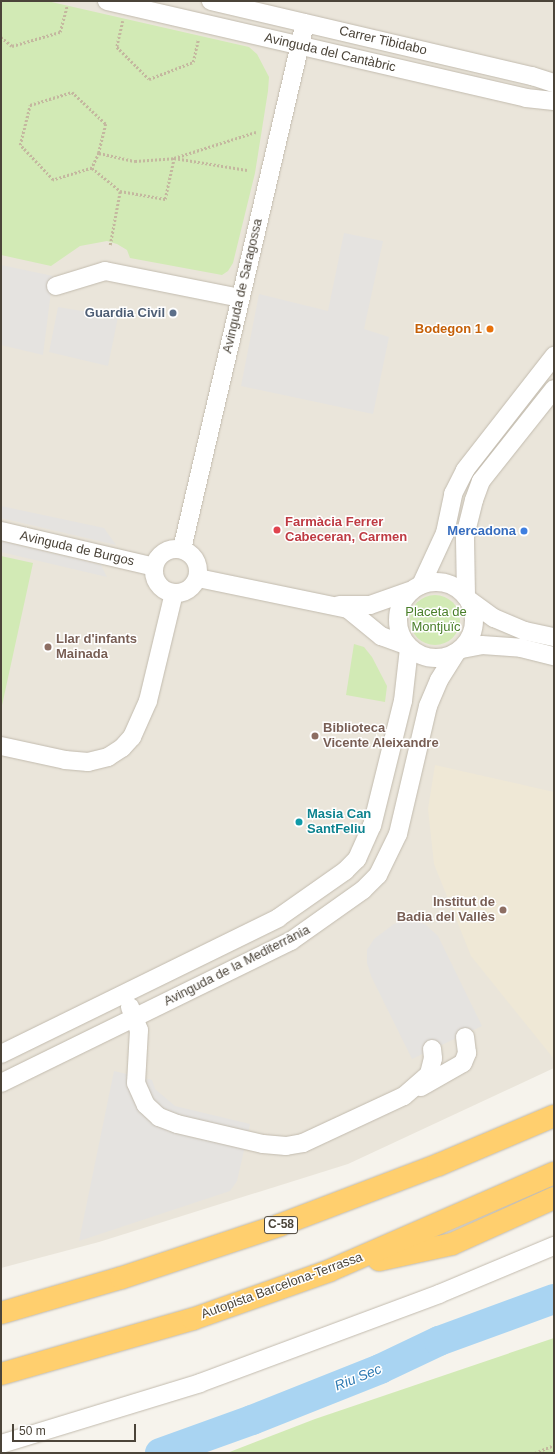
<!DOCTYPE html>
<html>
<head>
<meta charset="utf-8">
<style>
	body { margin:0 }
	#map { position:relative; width:555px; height:1454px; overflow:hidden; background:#f6f3ec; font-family:Helvetica,sans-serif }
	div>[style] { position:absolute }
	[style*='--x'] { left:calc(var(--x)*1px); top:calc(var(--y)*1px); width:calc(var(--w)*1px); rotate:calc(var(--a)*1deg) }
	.residential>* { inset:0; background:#eae5da }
	.education>* { inset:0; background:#efe8d6 }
	.green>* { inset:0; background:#d2eab5 }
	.round { border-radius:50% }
	.parking>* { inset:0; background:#e5e3e0 }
	.river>* { height:30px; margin:-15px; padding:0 15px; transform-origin:15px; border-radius:15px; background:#a9d4f2 }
	.path>* { height:2.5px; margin-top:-1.25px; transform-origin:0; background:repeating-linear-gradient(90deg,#c4b79f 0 2px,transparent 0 4px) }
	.roads { filter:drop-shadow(0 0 1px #c2bbae) drop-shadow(0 0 1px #c2bbae) }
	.minor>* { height:18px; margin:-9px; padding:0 9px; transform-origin:9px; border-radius:9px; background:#fff }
	.minor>.ring { margin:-9px; padding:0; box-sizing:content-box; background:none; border:18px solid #fff; border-radius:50% }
	.highway>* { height:22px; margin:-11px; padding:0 11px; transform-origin:11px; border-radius:11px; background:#ffcf6e }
	.dots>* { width:11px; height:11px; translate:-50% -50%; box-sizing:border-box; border:2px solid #fff; border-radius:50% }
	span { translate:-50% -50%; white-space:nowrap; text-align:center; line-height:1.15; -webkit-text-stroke:3px #fff; paint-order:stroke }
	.shield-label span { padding:1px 3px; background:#fff; border:1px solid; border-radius:3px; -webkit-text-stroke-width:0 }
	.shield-label { font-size:12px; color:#4b4439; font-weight:700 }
	.street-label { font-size:13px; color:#4b4439 }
	.service-label { font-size:13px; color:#4e5e75; font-weight:700 }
	.right { translate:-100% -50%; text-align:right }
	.food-label { font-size:13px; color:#c56008; font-weight:700 }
	.health-label { font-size:13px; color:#be3a42; font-weight:700 }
	.left { translate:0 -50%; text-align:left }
	.shop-label { font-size:13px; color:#366cbe; font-weight:700 }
	.park-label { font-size:13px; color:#4a7f2a }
	.education-label { font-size:13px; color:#785e54; font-weight:700 }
	.culture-label { font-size:13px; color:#0d838f; font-weight:700 }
	.water-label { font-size:14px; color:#2e7ab2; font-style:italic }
	.frame { position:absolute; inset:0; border:2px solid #4b4439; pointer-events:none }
	.scale { position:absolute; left:12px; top:1424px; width:124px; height:18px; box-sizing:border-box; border:2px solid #4b4439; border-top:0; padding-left:5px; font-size:12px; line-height:14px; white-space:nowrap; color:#4b4439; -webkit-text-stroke:3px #fff; paint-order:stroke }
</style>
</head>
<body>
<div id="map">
	<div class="residential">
		<i style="clip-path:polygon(1px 1px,554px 1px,554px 1068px,348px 1164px,99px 1242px,1px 1268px)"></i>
	</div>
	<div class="education">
		<i style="clip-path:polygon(435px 765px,554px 792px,554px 1059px,471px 956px,434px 864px,428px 809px)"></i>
	</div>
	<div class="green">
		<i style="clip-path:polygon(1px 1px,47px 1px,249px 47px,257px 54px,269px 77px,268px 91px,255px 173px,233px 263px,228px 271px,222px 275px,130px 258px,127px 250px,117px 244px,107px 241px,80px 246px,51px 266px,1px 255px)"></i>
		<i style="clip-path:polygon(1px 556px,33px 563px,1px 710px)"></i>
		<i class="round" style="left:410px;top:595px;width:50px;height:50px"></i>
		<i style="clip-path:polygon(354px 644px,364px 647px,372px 657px,387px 686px,385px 702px,346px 695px)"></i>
		<i style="clip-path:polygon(554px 1338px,554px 1453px,227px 1453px,315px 1419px)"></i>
	</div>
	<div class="parking">
		<i style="clip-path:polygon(344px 233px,383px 241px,364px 329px,389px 337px,373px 414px,241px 386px,259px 294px,328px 311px)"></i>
		<i style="clip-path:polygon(1px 265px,53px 276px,43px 355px,1px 345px)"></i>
		<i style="clip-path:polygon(58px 307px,118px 317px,108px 366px,49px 352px)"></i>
		<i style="clip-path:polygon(1px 506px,104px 528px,116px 545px,1px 518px)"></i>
		<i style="clip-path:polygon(1px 541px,101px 565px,107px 577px,1px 552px)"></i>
		<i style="clip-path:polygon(410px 920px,425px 924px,438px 936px,482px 1026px,412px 1059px,371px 976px,367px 963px,367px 950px,374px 939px,394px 924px)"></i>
		<i style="clip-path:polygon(114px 1071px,152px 1080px,155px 1089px,175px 1106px,250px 1124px,237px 1181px,230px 1191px,79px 1241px)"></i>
	</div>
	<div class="river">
		<i style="--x:160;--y:1453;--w:98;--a:-19.7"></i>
		<i style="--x:252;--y:1420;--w:138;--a:-21.7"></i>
		<i style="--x:380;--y:1369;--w:65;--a:-25.4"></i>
		<i style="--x:439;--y:1341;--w:122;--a:-20.1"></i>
	</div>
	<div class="path">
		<i style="--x:123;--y:21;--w:27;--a:103"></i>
		<i style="--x:117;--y:47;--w:45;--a:45"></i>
		<i style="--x:149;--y:79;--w:47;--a:-21.1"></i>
		<i style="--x:193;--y:62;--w:23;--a:-77"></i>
		<i style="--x:1;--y:37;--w:14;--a:39"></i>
		<i style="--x:12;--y:46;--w:50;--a:-16.3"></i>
		<i style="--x:60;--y:32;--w:27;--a:-75"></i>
		<i style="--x:99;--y:153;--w:17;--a:115"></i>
		<i style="--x:92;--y:168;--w:36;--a:39"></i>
		<i style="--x:92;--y:168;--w:41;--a:162.9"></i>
		<i style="--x:53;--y:180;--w:48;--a:-133.3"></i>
		<i style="--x:20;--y:145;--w:41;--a:-76"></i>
		<i style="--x:30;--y:105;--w:44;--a:-17.2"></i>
		<i style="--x:72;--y:92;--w:47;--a:43.3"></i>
		<i style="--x:106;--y:124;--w:30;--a:104"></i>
		<i style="--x:99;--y:153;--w:37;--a:13"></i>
		<i style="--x:135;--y:161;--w:39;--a:-4"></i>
		<i style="--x:174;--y:158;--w:86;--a:-17.6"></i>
		<i style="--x:110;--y:245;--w:55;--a:-79.5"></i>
		<i style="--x:120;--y:191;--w:46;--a:10.1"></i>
		<i style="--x:165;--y:199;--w:42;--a:-77.6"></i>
		<i style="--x:174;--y:158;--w:74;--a:9.3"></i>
		<i style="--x:535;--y:1453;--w:21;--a:-23"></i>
	</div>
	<div class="roads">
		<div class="minor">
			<i style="--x:107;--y:1;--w:430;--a:13"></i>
			<i style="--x:526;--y:98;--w:28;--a:6"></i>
			<i style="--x:211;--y:1;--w:330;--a:13.2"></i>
			<i style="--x:532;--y:76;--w:23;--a:18"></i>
			<i style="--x:56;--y:286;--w:51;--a:-17"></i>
			<i style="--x:105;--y:271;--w:138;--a:11.3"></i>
			<i style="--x:1;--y:531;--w:157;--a:13.2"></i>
			<i class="ring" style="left:154px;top:549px;width:26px;height:26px"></i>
			<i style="--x:182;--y:549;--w:540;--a:-76.84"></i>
			<i style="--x:198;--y:578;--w:153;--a:11.7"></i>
			<i style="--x:348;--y:609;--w:43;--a:39.3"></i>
			<i style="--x:381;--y:636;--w:27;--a:20"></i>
			<i class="ring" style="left:398px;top:582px;width:58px;height:58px"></i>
			<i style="--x:421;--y:585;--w:57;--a:-65.2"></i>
			<i style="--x:445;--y:533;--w:40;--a:-78"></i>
			<i style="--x:453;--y:494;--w:27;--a:-63"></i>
			<i style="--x:465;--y:470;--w:145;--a:-52"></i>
			<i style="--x:466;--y:596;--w:60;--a:-91"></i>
			<i style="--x:465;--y:536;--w:37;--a:-76"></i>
			<i style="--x:474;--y:500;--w:20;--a:-70"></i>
			<i style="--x:481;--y:481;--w:117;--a:-51.6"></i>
			<i style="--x:469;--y:600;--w:31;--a:36"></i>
			<i style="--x:494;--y:618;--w:34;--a:23"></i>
			<i style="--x:525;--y:631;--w:30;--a:12"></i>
			<i style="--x:339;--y:605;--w:31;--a:0"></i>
			<i style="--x:370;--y:605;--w:42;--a:-19.3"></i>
			<i style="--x:462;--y:649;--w:20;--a:-11"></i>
			<i style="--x:482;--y:645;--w:39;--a:4"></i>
			<i style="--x:521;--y:648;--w:34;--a:14"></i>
			<i style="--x:1;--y:746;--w:66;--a:12.3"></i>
			<i style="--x:65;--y:760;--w:23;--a:5"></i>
			<i style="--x:88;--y:762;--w:21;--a:-14"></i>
			<i style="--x:108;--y:757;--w:17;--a:-33"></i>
			<i style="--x:122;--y:748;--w:15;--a:-48"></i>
			<i style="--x:132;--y:737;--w:39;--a:-66"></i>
			<i style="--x:148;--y:701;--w:111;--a:-76.5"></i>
			<i style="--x:130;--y:1007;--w:25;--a:69"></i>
			<i style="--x:139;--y:1030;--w:53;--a:93.2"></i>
			<i style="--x:136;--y:1083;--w:24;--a:66"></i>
			<i style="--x:146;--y:1105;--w:18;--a:43"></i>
			<i style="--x:159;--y:1117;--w:19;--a:21"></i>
			<i style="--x:177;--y:1124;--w:88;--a:13.1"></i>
			<i style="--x:263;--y:1144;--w:23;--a:5"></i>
			<i style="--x:286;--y:1146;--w:17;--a:-10"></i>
			<i style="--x:303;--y:1143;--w:111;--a:-25"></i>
			<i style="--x:404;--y:1096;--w:33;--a:-41"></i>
			<i style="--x:429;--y:1074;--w:16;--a:-76"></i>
			<i style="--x:433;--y:1058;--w:9;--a:-96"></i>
			<i style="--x:1;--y:1054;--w:309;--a:-26.1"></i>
			<i style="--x:278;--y:918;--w:82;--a:-35"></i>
			<i style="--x:345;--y:871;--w:17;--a:-45"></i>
			<i style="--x:357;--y:859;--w:36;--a:-66"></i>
			<i style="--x:372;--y:826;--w:129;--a:-76.1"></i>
			<i style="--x:403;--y:701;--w:53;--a:-83.5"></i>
			<i style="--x:1;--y:1083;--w:323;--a:-26.1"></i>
			<i style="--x:291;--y:941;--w:88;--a:-35.3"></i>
			<i style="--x:363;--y:890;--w:21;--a:-45"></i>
			<i style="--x:378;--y:875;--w:46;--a:-64"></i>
			<i style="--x:398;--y:834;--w:131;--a:-76.8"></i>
			<i style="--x:428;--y:706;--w:28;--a:-67"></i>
			<i style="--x:439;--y:680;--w:32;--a:-58"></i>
			<i style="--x:421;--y:1087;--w:48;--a:-29.7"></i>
			<i style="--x:463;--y:1063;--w:11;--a:-68"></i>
			<i style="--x:467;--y:1053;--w:16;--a:-97"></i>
			<i style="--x:1;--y:1444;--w:208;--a:-17"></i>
			<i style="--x:200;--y:1383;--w:255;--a:-20.4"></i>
			<i style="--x:439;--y:1294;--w:125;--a:-22.7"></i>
		</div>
		<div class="highway">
			<i style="--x:379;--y:1260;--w:75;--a:-12.4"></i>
			<i style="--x:452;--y:1244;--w:112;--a:-24.3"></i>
			<i style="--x:1;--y:1313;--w:125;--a:-16.3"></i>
			<i style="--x:121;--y:1278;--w:168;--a:-18.4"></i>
			<i style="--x:280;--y:1225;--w:169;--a:-20.8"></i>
			<i style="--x:438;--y:1165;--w:126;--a:-22.9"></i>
			<i style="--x:1;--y:1374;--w:200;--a:-16"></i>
			<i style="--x:193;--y:1319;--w:146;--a:-19.5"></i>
			<i style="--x:331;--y:1270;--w:243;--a:-23.5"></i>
		</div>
	</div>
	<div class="dots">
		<i style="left:173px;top:313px;background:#5c6f8a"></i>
		<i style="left:490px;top:329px;background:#e8710a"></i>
		<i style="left:277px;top:530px;background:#e0444e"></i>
		<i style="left:524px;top:531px;background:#3f7fe0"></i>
		<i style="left:48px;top:647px;background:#8d6e63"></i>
		<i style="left:315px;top:736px;background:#8d6e63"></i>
		<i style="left:299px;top:822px;background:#0f9aa8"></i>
		<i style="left:503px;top:910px;background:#8d6e63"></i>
	</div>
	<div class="shield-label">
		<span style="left:281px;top:1225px">C-58</span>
	</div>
	<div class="street-label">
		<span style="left:383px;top:41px;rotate:13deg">Carrer Tibidabo</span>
		<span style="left:330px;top:53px;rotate:13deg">Avinguda del Cantàbric</span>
		<span style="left:243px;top:286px;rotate:-77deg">Avinguda de Saragossa</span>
		<span style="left:77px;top:549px;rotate:13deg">Avinguda de Burgos</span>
		<span style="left:237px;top:966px;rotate:-27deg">Avinguda de la Mediterrània</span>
		<span style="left:282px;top:1286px;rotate:-20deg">Autopista Barcelona-Terrassa</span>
	</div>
	<div class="service-label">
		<span class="right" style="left:165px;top:313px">Guardia Civil</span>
	</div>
	<div class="food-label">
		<span class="right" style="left:482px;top:329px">Bodegon 1</span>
	</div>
	<div class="health-label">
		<span class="left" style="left:285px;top:530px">Farmàcia Ferrer<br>Cabeceran, Carmen</span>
	</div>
	<div class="shop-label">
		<span class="right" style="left:516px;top:531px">Mercadona</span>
	</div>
	<div class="park-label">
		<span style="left:436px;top:620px">Placeta de<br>Montjuïc</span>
	</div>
	<div class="education-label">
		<span class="left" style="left:56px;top:647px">Llar d'infants<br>Mainada</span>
		<span class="left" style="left:323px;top:736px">Biblioteca<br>Vicente Aleixandre</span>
		<span class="right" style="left:495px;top:910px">Institut de<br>Badia del Vallès</span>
	</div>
	<div class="culture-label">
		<span class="left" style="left:307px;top:822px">Masia Can<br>SantFeliu</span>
	</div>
	<div class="water-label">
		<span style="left:358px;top:1377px;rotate:-22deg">Riu Sec</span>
	</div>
	<div class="frame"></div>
	<div class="scale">50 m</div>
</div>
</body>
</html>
